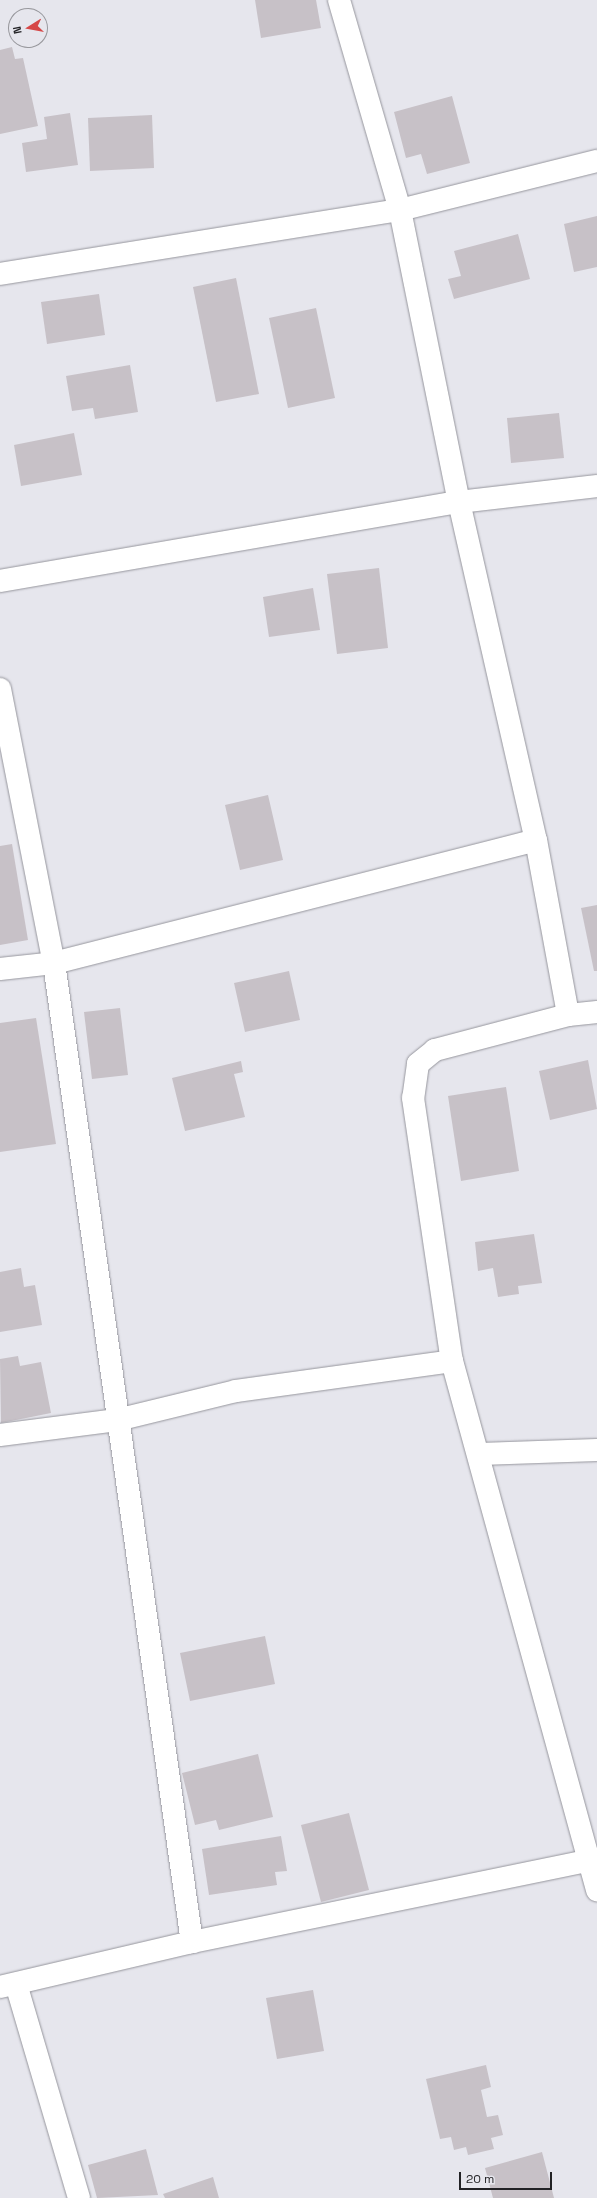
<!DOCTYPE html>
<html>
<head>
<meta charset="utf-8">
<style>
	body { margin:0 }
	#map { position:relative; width:597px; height:2198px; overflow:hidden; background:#e6e6ed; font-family:"Space Grotesk",sans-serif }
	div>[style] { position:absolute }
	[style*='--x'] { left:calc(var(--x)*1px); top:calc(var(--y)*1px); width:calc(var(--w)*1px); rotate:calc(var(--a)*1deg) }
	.building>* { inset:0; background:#c7c1c7 }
	.roads { filter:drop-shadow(0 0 1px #96969d) drop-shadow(0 0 1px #96969d) }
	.street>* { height:22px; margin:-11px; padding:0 11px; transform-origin:11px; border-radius:11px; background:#fff }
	span { translate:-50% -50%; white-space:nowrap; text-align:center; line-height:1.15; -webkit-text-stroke:4px #e6e6ed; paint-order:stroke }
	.north { position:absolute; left:8px; top:8px; width:40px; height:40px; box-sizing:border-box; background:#e6e6ed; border:1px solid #98989d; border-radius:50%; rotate:259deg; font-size:11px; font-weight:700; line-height:16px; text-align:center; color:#222225 }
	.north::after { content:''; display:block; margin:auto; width:14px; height:18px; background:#d64747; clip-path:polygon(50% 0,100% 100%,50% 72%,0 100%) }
	.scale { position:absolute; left:459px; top:2172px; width:93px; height:18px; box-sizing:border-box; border:2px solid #222225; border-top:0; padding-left:5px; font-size:12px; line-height:14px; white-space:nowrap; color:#222225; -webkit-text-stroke:3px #e6e6ed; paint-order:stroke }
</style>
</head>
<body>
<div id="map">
	<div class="building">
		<i style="clip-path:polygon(255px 0,316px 0,321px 28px,261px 38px)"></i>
		<i style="clip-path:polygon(12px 47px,15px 59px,23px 58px,38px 126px,0 134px,0 50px)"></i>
		<i style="clip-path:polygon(452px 96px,470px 163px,427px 174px,421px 154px,406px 158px,394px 112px)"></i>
		<i style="clip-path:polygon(70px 113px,78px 165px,26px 172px,22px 143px,47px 139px,44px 117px)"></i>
		<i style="clip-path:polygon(152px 115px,154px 168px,90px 171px,88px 118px)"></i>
		<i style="clip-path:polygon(597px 216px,597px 267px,574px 272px,564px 224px)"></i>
		<i style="clip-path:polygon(518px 234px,530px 279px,454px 299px,448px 279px,461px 276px,454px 251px)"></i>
		<i style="clip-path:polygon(236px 278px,259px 394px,216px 402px,193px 287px)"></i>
		<i style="clip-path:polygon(99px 294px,105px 335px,47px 344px,41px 302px)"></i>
		<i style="clip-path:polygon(316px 308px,335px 398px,288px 408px,269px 318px)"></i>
		<i style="clip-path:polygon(130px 365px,138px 412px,95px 419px,93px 408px,72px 411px,66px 376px)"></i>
		<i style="clip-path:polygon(559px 413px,564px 458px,511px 463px,507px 418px)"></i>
		<i style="clip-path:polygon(74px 433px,82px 475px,21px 486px,14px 445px)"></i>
		<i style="clip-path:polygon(379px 568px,388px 648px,337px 654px,327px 574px)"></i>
		<i style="clip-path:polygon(313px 588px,320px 630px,269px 637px,263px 597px)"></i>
		<i style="clip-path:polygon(268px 795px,283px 860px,240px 870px,225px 805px)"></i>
		<i style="clip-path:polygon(12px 844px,28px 940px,0 945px,0 846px)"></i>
		<i style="clip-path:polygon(597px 905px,597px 971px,594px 971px,581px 908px)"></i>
		<i style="clip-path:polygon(289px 971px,300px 1020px,245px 1032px,234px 983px)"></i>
		<i style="clip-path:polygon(120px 1008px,128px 1075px,92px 1079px,84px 1012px)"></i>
		<i style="clip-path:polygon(36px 1018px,56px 1144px,0 1152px,0 1023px)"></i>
		<i style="clip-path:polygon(588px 1060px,597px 1109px,550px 1120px,539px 1071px)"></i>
		<i style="clip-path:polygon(241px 1061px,243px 1072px,234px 1074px,245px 1117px,185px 1131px,172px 1078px)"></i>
		<i style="clip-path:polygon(506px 1087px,519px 1171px,461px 1181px,448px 1096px)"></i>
		<i style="clip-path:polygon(534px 1234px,542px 1283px,518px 1286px,519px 1294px,498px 1297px,493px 1268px,478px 1271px,475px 1242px)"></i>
		<i style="clip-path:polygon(21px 1268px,24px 1287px,35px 1285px,42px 1325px,0 1332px,0 1272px)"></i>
		<i style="clip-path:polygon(18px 1356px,20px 1366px,41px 1362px,51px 1413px,1px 1423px,0 1359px)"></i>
		<i style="clip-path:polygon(265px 1636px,275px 1684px,190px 1701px,180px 1653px)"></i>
		<i style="clip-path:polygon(258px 1754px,273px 1817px,219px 1830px,216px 1820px,195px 1825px,182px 1773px)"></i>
		<i style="clip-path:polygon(349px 1813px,369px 1890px,321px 1902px,301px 1825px)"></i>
		<i style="clip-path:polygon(281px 1836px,287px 1871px,275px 1872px,277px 1885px,209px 1895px,202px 1849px)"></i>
		<i style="clip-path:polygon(313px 1990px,324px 2051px,277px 2059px,266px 1998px)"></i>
		<i style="clip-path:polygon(486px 2065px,491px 2087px,481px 2090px,487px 2117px,498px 2115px,503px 2135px,491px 2138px,494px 2149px,468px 2155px,466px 2147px,454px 2150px,451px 2137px,440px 2139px,426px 2079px)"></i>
		<i style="clip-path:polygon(146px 2149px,158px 2195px,97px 2198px,88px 2165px)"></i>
		<i style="clip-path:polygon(542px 2152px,554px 2198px,493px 2198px,485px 2168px)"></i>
		<i style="clip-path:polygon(213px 2177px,219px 2198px,165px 2198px,163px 2194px)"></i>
	</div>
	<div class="roads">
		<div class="street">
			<i style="--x:339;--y:0;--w:219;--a:73.8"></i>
			<i style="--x:400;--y:210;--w:298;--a:78.6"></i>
			<i style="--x:459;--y:502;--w:347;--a:77.2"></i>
			<i style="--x:536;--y:840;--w:178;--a:79.6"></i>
			<i style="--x:0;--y:274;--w:405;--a:-9.1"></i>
			<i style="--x:400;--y:210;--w:203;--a:-14"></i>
			<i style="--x:0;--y:581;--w:466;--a:-9.8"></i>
			<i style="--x:459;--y:502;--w:139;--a:-6.6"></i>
			<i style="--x:0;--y:689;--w:279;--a:78.9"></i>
			<i style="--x:54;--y:963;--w:989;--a:81.98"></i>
			<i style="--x:0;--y:969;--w:54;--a:-6.3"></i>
			<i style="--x:54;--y:963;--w:497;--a:-14.3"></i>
			<i style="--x:597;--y:1012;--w:29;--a:174"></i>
			<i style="--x:568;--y:1015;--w:138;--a:165.3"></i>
			<i style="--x:435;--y:1050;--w:22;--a:141"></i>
			<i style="--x:418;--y:1064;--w:34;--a:98"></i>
			<i style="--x:413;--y:1098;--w:266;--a:81.6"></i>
			<i style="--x:452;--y:1361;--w:549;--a:74.67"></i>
			<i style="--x:0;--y:1435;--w:118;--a:-7.3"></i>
			<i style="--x:117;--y:1420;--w:122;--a:-13.7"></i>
			<i style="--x:236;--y:1391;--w:218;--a:-7.9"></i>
			<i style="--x:480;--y:1454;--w:117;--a:-2"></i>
			<i style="--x:16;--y:1984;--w:223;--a:73.6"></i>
			<i style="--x:0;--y:1987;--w:197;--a:-13.2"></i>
			<i style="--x:192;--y:1942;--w:413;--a:-11.6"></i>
		</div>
	</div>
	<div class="north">N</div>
	<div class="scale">20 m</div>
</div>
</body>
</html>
